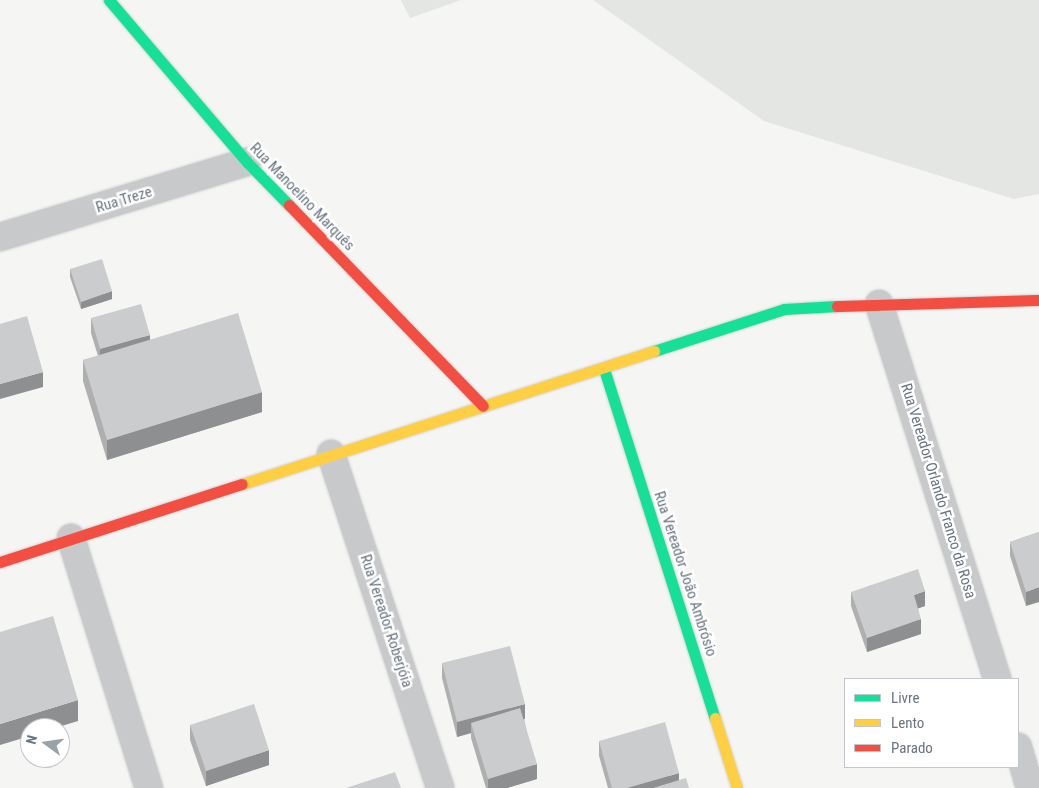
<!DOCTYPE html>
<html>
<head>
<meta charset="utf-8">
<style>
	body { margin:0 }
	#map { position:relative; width:1039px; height:788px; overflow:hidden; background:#f5f5f4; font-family:"Roboto Condensed",sans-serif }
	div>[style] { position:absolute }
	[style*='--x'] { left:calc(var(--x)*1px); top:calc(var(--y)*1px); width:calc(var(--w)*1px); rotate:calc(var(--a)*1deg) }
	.green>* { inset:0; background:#e3e6e2 }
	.roads { filter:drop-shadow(0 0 1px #d1d2d2) drop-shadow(0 0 1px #d1d2d2) }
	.street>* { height:28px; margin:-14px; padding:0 14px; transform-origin:14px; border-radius:14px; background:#c8c9ca }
	.fast>* { height:11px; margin:-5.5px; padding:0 5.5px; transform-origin:5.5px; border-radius:5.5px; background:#16e098 }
	.slow>* { height:11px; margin:-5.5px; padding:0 5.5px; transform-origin:5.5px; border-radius:5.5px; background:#ffcf43 }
	.jam>* { height:11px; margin:-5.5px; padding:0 5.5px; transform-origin:5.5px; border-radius:5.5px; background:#f24e42 }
	.wall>* { inset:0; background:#afafb0 }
	.shaded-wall>* { inset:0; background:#8e8f90 }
	.building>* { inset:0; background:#cbcccd }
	span { translate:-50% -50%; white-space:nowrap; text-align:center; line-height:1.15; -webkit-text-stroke:5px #fff; paint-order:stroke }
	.street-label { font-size:15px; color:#687481 }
	.legend { position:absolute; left:844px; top:678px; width:175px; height:90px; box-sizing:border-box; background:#fff; border:1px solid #c3c7cd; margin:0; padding:6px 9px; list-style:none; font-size:15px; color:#687481 }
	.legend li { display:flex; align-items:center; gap:10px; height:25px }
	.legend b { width:25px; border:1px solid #c3c7cd }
	.north { position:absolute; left:20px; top:718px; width:50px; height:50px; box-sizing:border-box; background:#fff; border:1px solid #c3c7cd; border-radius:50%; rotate:284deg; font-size:14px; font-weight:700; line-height:20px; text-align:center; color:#687481 }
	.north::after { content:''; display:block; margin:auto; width:18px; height:22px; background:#99a1a9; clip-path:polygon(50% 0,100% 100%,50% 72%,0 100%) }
</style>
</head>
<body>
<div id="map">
	<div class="green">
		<i style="clip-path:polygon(401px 0,461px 0,410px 18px)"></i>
		<i style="clip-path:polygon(593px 0,1039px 0,1039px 194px,1014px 199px,764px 121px)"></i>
	</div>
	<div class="roads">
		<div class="street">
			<i style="--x:0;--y:237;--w:258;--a:-16.9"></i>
			<i style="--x:879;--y:304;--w:393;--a:72.5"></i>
			<i style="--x:331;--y:454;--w:351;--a:71.9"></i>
			<i style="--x:71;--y:538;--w:262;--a:72.7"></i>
			<i style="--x:1018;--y:747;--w:43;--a:73.7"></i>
		</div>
		<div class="fast">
			<i style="--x:109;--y:0;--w:213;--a:49.6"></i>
			<i style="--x:247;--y:162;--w:60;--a:45.7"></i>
			<i style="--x:654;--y:351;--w:137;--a:-17.9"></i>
			<i style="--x:784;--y:309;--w:53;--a:-3.2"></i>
			<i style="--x:604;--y:369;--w:366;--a:72.4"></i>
		</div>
		<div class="slow">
			<i style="--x:242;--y:484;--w:433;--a:-17.9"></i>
			<i style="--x:715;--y:718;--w:73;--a:72.6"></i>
		</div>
		<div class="jam">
			<i style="--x:289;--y:205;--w:279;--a:46"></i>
			<i style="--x:837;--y:306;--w:202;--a:-1.7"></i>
			<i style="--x:0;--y:562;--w:254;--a:-17.9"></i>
		</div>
	</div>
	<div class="wall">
		<i style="clip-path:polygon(70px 269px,112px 299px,81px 309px,70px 277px)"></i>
		<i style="clip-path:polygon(91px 318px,150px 340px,262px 412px,107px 460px,83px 381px,83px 360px,98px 356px,91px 333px)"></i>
		<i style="clip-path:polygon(1039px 532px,1026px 606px,1010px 556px,1010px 542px)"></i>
		<i style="clip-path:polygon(851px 592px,925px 606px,918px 608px,921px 634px,867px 652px,851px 606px)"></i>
		<i style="clip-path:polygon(442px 663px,525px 719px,524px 719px,537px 779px,507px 788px,486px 788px,471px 738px,471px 733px,457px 737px,442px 678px)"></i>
		<i style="clip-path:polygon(190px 725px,269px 765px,206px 786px,190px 740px)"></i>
		<i style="clip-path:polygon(599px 741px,679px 780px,689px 788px,608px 788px,599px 756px)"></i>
	</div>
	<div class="shaded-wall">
		<i style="clip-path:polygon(112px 291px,112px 299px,81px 309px,81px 302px)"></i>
		<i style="clip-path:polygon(150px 335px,150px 350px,100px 364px,100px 349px)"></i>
		<i style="clip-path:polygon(43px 372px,43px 387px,0 399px,0 384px)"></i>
		<i style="clip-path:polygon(262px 392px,262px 412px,107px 460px,107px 440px)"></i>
		<i style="clip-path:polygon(1039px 587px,1039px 602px,1026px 606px,1026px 592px)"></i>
		<i style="clip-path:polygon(925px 591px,925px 606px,914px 610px,914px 595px)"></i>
		<i style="clip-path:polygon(921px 619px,921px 634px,867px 652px,867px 638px)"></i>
		<i style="clip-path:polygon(78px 700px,78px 721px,55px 728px,30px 728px,30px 736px,0 745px,0 724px)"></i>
		<i style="clip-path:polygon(525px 704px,525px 719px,474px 732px,471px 723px,471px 733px,457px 737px,457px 722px)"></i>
		<i style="clip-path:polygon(269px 750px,269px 765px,206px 786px,206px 771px)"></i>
		<i style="clip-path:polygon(537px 764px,537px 779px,507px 788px,488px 788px,488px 779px)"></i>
		<i style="clip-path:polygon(679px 773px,679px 788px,627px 788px)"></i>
	</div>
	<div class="building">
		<i style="clip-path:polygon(102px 259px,112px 291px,81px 302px,70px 269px)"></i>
		<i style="clip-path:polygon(141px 304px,150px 335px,100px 349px,91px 318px)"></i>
		<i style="clip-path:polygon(238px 313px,262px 392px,107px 440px,83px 360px)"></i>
		<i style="clip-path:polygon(27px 316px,43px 372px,0 384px,0 324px)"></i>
		<i style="clip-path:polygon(1039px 532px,1039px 587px,1026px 592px,1010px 542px)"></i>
		<i style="clip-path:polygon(918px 569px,925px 591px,914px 595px,921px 619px,867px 638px,851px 592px)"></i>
		<i style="clip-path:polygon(53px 616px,78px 700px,0 724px,0 632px)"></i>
		<i style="clip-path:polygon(510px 646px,525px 704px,457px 722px,442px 663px)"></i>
		<i style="clip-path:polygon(254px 704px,269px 750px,206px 771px,190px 725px)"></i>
		<i style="clip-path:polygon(520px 708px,537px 764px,488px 779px,471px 723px)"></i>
		<i style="clip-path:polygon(665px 722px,679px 773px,627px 788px,612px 788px,599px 741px)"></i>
		<i style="clip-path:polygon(395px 772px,401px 788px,346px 788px)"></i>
		<i style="clip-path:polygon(686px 778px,689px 788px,653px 788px)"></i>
	</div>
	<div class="street-label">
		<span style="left:302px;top:197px;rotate:46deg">Rua Manoelino Marquês</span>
		<span style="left:124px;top:200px;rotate:-17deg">Rua Treze</span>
		<span style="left:938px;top:491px;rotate:73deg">Rua Vereador Orlando Franco da Rosa</span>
		<span style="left:685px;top:574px;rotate:72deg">Rua Vereador João Ambrósio</span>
		<span style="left:386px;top:621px;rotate:72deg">Rua Vereador Roberjóia</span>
	</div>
	<ul class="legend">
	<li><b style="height:6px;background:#16e098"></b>Livre</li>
	<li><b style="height:6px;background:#ffcf43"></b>Lento</li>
	<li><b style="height:6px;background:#f24e42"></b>Parado</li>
	</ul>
	<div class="north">N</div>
</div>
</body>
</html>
